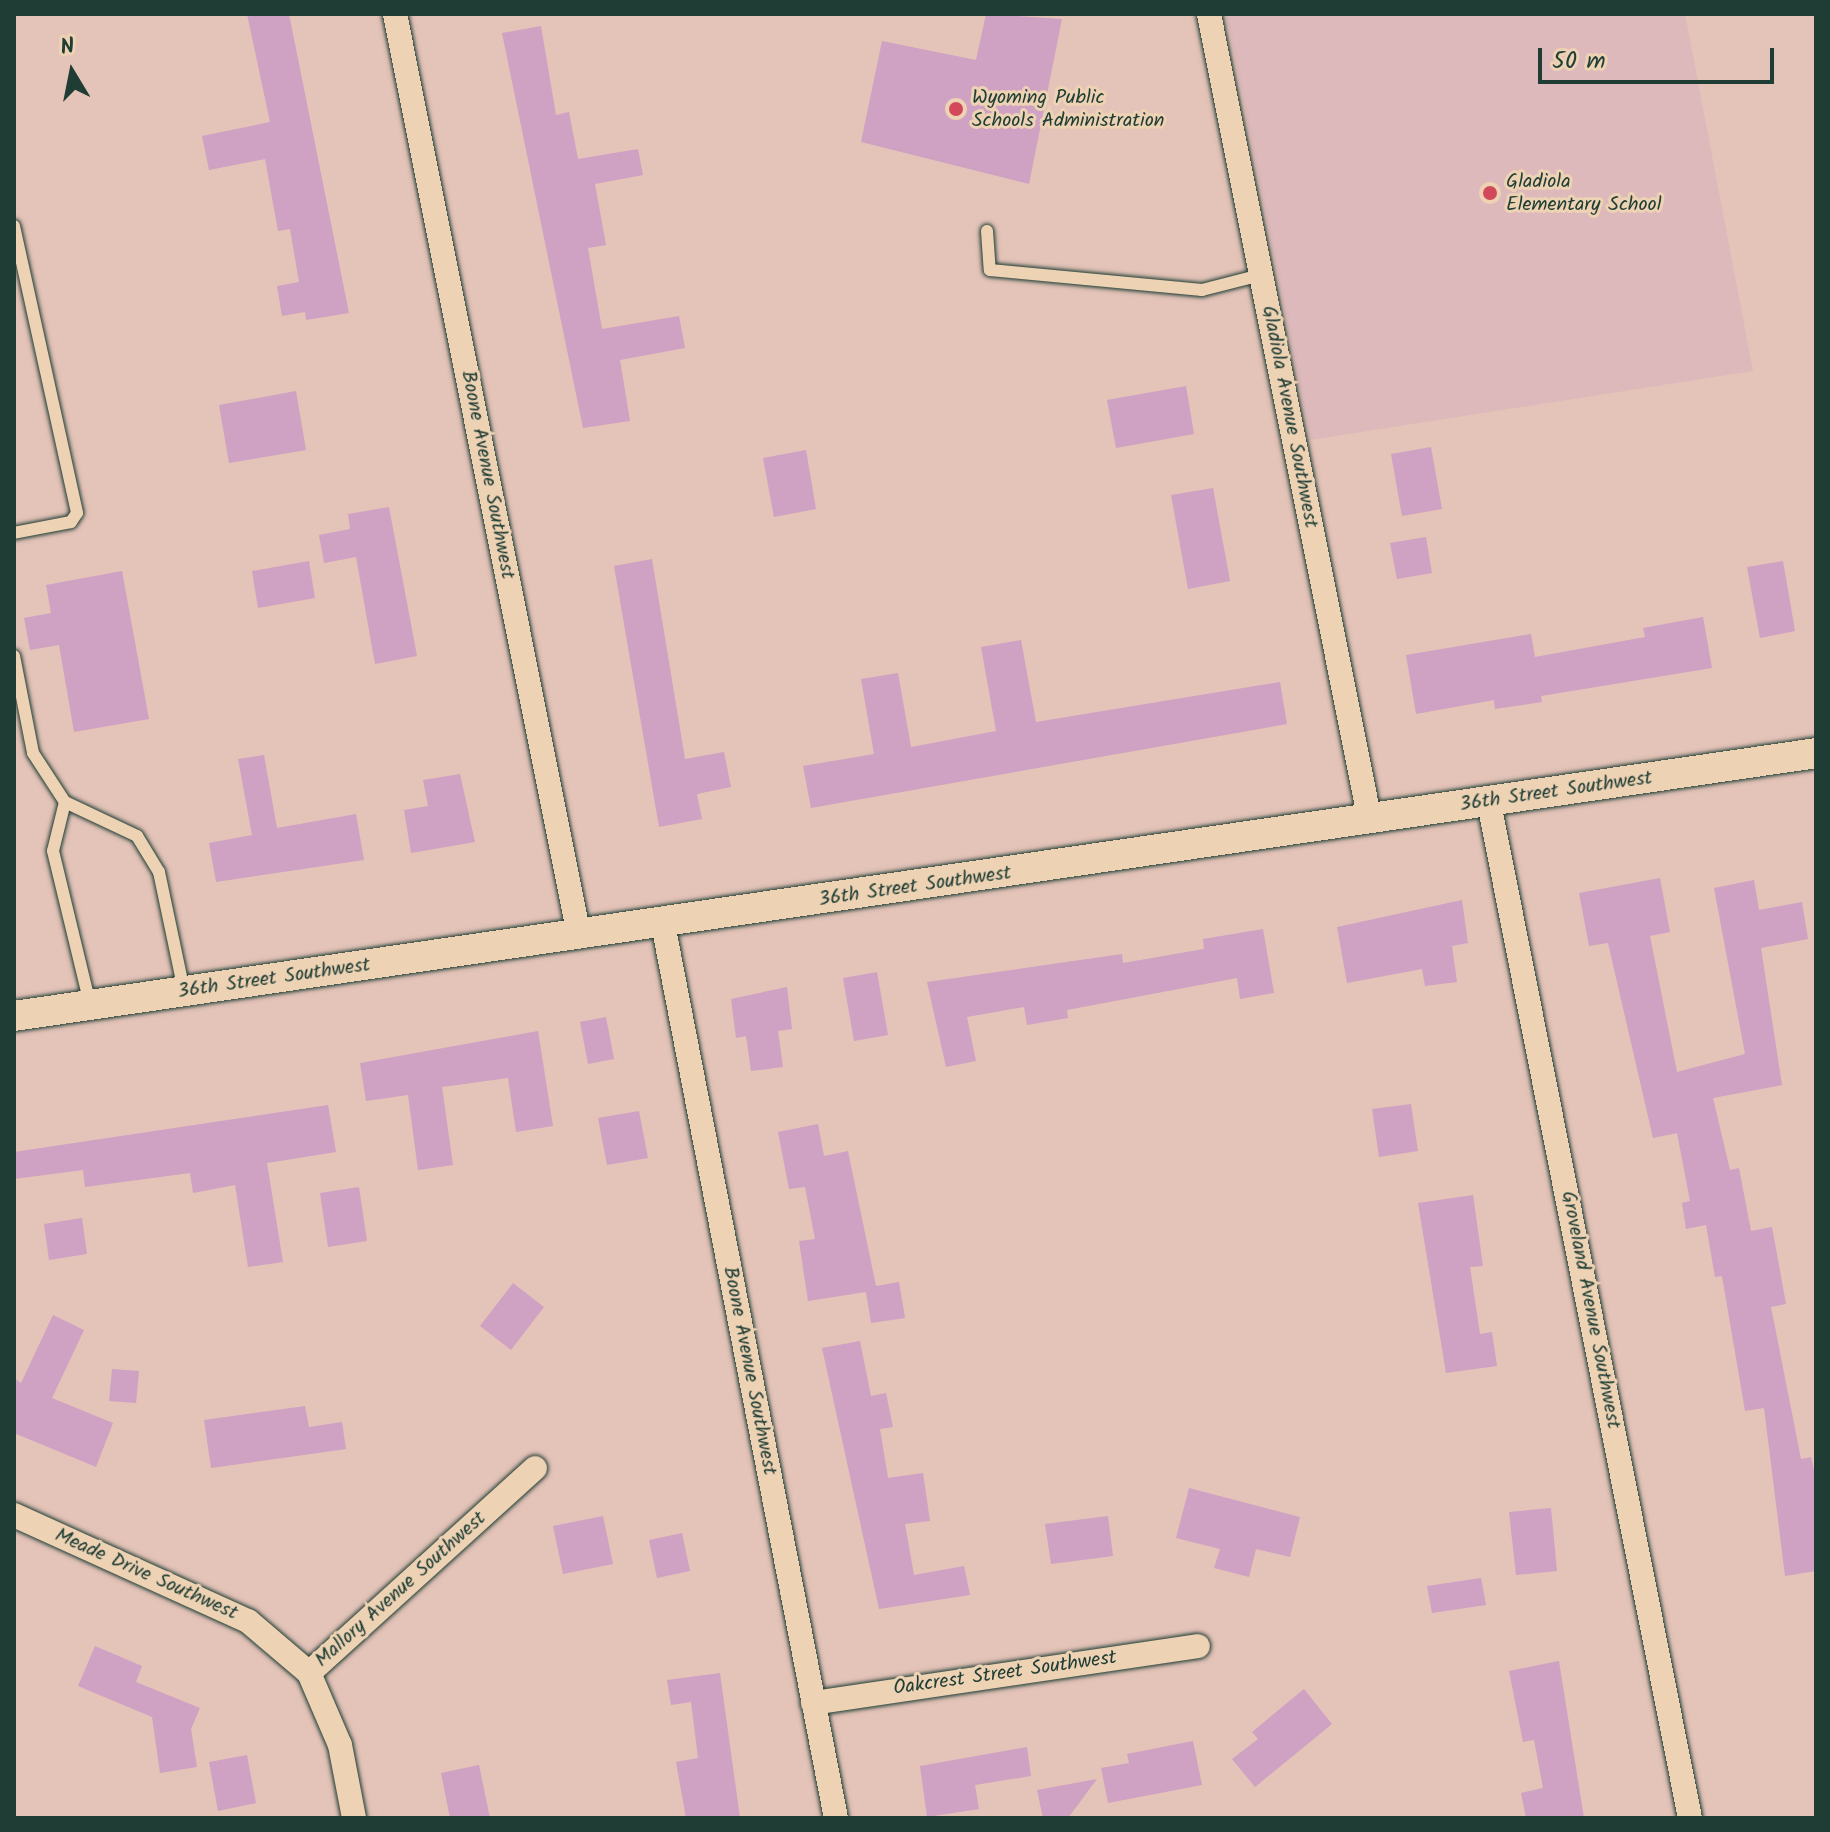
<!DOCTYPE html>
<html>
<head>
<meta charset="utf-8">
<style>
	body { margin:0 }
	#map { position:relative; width:1830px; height:1832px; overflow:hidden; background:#e4c3b8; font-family:Kalam,sans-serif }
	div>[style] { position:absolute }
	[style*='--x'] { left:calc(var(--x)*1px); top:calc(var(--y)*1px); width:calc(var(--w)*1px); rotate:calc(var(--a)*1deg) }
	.built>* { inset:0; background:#deb9bb }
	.building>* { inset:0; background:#cfa1c3 }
	.roads { filter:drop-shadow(0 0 2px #1f3d34) drop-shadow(0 0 2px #1f3d34) }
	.service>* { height:12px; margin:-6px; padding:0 6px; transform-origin:6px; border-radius:6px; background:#edd2b4 }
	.minor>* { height:24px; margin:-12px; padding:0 12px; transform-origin:12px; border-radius:12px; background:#edd2b4 }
	.tertiary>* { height:30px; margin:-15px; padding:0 15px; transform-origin:15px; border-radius:15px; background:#edd2b4 }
	.dots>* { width:22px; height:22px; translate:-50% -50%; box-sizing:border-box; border:4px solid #edd2b4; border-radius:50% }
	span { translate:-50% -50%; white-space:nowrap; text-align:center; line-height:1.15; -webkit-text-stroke:6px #edd2b4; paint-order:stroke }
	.poi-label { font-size:20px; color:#1f3d34 }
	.left { translate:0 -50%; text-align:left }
	.street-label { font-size:20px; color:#1f3d34 }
	.frame { position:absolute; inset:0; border:16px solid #1f3d34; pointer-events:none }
	.north { position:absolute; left:32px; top:32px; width:80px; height:80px; -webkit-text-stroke:6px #edd2b4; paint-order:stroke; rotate:350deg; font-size:22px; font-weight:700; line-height:32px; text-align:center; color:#1f3d34 }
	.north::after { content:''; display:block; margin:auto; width:28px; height:36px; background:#1f3d34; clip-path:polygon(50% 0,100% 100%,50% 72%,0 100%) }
	.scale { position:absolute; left:1538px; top:48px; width:236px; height:36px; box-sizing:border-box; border:4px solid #1f3d34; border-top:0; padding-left:10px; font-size:24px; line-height:28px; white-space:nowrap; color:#1f3d34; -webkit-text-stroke:6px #edd2b4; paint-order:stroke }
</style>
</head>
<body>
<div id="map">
	<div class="built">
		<i style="clip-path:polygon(1226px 14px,1685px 14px,1753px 371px,1310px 440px)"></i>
	</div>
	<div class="building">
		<i style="clip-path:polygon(247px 14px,289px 14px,349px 313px,306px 320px,305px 312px,282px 316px,277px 286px,299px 282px,290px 229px,278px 231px,265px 159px,209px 170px,202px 136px,270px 122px)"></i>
		<i style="clip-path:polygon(986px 14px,1062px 19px,1029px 184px,861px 142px,882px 41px,976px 60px)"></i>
		<i style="clip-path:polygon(541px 26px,556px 115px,569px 112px,578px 159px,638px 149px,643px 175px,595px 184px,606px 245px,588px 248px,602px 329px,679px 316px,685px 348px,620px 360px,630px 421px,583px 428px,502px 33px)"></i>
		<i style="clip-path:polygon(1186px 386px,1194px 434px,1116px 448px,1107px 400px)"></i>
		<i style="clip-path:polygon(296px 391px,306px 450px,229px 463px,219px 405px)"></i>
		<i style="clip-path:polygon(1431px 447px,1442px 509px,1402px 516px,1391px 454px)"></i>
		<i style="clip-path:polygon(806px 450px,816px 509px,774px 517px,763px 458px)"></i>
		<i style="clip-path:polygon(1213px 488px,1230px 581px,1188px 589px,1171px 495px)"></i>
		<i style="clip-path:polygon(389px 507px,417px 656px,375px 664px,356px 557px,324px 563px,319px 535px,350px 529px,348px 514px)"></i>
		<i style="clip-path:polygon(1426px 537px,1432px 573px,1397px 579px,1390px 543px)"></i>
		<i style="clip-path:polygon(652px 559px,685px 759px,724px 752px,731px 787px,697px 794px,702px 819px,659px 827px,614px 566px)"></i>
		<i style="clip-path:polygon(309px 561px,315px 598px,258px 608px,252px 571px)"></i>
		<i style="clip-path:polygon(1783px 561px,1795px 631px,1760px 638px,1747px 567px)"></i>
		<i style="clip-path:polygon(122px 571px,149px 719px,74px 732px,59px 645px,30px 650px,24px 618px,51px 613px,46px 585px)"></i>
		<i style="clip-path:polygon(1703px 617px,1712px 668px,1541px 696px,1542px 702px,1495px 709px,1494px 700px,1416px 714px,1406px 655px,1531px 634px,1535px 657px,1645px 637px,1643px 628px)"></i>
		<i style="clip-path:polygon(1021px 640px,1036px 722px,1280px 682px,1287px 724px,811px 808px,803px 766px,874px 754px,861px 679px,898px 673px,911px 747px,996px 731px,981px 647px)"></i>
		<i style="clip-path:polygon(264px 755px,277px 828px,356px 814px,364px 860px,216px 882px,209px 843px,252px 835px,238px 759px)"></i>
		<i style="clip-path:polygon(460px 774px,475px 842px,411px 853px,404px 810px,428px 806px,423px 780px)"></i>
		<i style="clip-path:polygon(1660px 878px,1670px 932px,1650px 936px,1677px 1072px,1745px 1054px,1714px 888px,1754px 880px,1759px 910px,1802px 902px,1808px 939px,1761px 948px,1782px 1085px,1713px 1098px,1730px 1170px,1739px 1168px,1751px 1231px,1772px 1227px,1786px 1304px,1771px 1307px,1801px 1459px,1811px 1457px,1816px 1479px,1816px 1571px,1785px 1576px,1764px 1408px,1745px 1411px,1722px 1276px,1715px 1277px,1706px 1225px,1686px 1229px,1682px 1203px,1690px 1201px,1677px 1133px,1653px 1138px,1608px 943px,1589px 946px,1579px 893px)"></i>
		<i style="clip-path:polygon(1462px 900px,1468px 943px,1452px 946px,1457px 982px,1425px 986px,1422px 969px,1347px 983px,1337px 927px)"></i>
		<i style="clip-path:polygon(1263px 929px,1274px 993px,1240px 999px,1237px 978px,1067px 1010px,1068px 1018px,1027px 1025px,1024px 1007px,967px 1017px,976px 1061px,946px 1067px,927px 982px,1122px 954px,1123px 963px,1204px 949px,1203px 939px)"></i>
		<i style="clip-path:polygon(877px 972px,888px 1035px,854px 1041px,843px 978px)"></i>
		<i style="clip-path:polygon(787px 987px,792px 1029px,778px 1031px,783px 1067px,751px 1071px,746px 1036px,736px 1038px,731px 999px)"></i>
		<i style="clip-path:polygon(606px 1017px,614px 1059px,588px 1064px,580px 1022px)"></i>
		<i style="clip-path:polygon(538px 1031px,553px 1126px,516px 1132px,508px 1078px,442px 1087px,453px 1165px,418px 1170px,408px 1095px,366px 1101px,360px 1063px)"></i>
		<i style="clip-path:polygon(1411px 1104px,1418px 1151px,1379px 1157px,1372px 1109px)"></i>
		<i style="clip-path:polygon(328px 1105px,336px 1152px,267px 1163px,283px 1262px,248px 1267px,235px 1185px,193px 1193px,190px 1173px,85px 1187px,83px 1170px,14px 1179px,14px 1152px)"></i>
		<i style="clip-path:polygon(639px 1111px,648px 1158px,607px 1165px,598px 1118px)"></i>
		<i style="clip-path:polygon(818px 1124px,824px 1156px,848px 1151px,876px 1286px,899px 1282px,905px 1318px,871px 1323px,866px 1292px,808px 1301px,799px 1241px,815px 1239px,805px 1187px,789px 1189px,778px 1132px)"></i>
		<i style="clip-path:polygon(359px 1187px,367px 1241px,328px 1247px,320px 1193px)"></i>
		<i style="clip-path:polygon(1473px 1195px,1483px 1266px,1470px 1267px,1480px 1334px,1492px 1332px,1497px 1366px,1446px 1373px,1418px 1203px)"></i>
		<i style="clip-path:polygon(82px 1218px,87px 1254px,49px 1260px,44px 1224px)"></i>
		<i style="clip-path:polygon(513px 1283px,544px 1307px,511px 1350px,480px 1326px)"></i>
		<i style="clip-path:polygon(53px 1315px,84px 1330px,52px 1398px,113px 1423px,96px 1467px,14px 1433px,14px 1378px,21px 1383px)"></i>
		<i style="clip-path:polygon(860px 1341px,871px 1396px,886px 1393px,893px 1427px,880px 1429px,888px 1478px,923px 1473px,930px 1521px,905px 1524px,914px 1575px,964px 1566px,970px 1595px,879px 1609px,822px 1348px)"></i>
		<i style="clip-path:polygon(112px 1369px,139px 1371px,136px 1403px,109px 1401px)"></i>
		<i style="clip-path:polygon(305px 1406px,309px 1427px,342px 1422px,346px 1449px,211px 1468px,204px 1420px)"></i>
		<i style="clip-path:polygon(1189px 1488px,1300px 1517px,1290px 1557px,1256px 1549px,1249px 1577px,1214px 1568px,1220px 1549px,1176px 1538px)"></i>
		<i style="clip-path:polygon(1551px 1508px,1557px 1571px,1516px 1575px,1509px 1512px)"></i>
		<i style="clip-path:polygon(603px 1516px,613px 1564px,563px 1574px,553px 1526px)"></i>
		<i style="clip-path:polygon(1108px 1516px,1113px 1556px,1051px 1564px,1045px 1524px)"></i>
		<i style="clip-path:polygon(682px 1533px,690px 1571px,657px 1578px,649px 1540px)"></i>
		<i style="clip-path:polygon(1481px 1578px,1486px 1605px,1432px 1613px,1427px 1586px)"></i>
		<i style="clip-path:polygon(95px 1646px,142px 1666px,136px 1682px,200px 1708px,191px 1729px,197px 1767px,160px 1773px,152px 1717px,78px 1686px)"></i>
		<i style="clip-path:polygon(1559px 1661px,1584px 1818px,1526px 1818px,1521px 1793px,1543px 1788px,1534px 1740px,1523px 1742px,1509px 1671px)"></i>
		<i style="clip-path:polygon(720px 1673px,740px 1818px,686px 1818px,676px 1762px,698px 1758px,691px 1702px,671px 1705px,667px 1680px)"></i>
		<i style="clip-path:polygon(1304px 1689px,1332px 1724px,1255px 1787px,1232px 1759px,1258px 1739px,1252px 1732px)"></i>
		<i style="clip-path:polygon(1193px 1741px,1202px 1785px,1108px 1803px,1101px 1768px,1129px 1763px,1127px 1754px)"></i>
		<i style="clip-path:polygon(1027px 1747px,1031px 1776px,975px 1785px,979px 1809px,927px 1817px,920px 1766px)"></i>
		<i style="clip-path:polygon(247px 1755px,256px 1803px,218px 1811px,209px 1762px)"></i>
		<i style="clip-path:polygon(479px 1765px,490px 1818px,450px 1818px,441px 1773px)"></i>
		<i style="clip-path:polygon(1097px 1779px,1068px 1818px,1043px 1818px,1037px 1790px)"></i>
	</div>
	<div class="roads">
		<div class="service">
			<i style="--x:14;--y:226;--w:294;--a:77.6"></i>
			<i style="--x:77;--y:513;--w:11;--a:124"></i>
			<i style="--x:71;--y:522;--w:58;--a:169.1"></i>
			<i style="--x:987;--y:231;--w:39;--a:86"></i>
			<i style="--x:990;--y:270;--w:213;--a:5.4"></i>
			<i style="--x:1202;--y:290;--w:61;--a:-14.3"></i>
			<i style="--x:14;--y:656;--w:99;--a:78.9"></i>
			<i style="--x:33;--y:753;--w:59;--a:56.9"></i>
			<i style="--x:65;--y:802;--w:80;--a:25.3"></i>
			<i style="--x:137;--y:836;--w:42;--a:58.6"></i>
			<i style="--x:159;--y:872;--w:122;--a:78.1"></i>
			<i style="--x:65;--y:802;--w:50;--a:103.8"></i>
			<i style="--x:53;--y:851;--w:157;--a:76.4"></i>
		</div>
		<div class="minor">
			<i style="--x:395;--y:14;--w:940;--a:78.71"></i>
			<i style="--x:1209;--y:14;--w:823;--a:78.72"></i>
			<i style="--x:1489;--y:803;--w:1035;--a:78.8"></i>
			<i style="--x:663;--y:924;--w:911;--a:79.05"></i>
			<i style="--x:14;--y:1515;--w:257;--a:24.4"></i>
			<i style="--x:248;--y:1621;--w:80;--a:40.4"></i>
			<i style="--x:309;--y:1673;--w:78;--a:66.7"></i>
			<i style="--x:340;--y:1745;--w:74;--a:79.1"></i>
			<i style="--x:309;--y:1673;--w:305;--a:-42.2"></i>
			<i style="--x:813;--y:1703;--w:389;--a:-8.4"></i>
		</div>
		<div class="tertiary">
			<i style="--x:14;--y:1016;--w:1821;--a:-8.3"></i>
		</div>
	</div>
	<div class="dots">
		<i style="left:956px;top:109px;background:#d1495b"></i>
		<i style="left:1490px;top:193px;background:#d1495b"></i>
	</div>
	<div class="poi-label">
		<span class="left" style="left:972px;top:110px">Wyoming Public<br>Schools Administration</span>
		<span class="left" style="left:1506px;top:194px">Gladiola<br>Elementary School</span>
	</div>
	<div class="street-label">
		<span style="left:1289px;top:417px;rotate:79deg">Gladiola Avenue Southwest</span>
		<span style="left:487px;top:475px;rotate:79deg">Boone Avenue Southwest</span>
		<span style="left:1556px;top:792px;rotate:-8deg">36th Street Southwest</span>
		<span style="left:915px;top:887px;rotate:-8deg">36th Street Southwest</span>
		<span style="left:274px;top:979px;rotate:-8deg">36th Street Southwest</span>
		<span style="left:1590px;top:1310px;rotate:79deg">Groveland Avenue Southwest</span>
		<span style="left:749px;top:1371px;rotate:79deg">Boone Avenue Southwest</span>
		<span style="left:146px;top:1575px;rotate:24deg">Meade Drive Southwest</span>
		<span style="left:401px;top:1590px;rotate:-42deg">Mallory Avenue Southwest</span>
		<span style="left:1005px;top:1674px;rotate:-8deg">Oakcrest Street Southwest</span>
	</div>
	<div class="frame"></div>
	<div class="north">N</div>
	<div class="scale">50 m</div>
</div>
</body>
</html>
